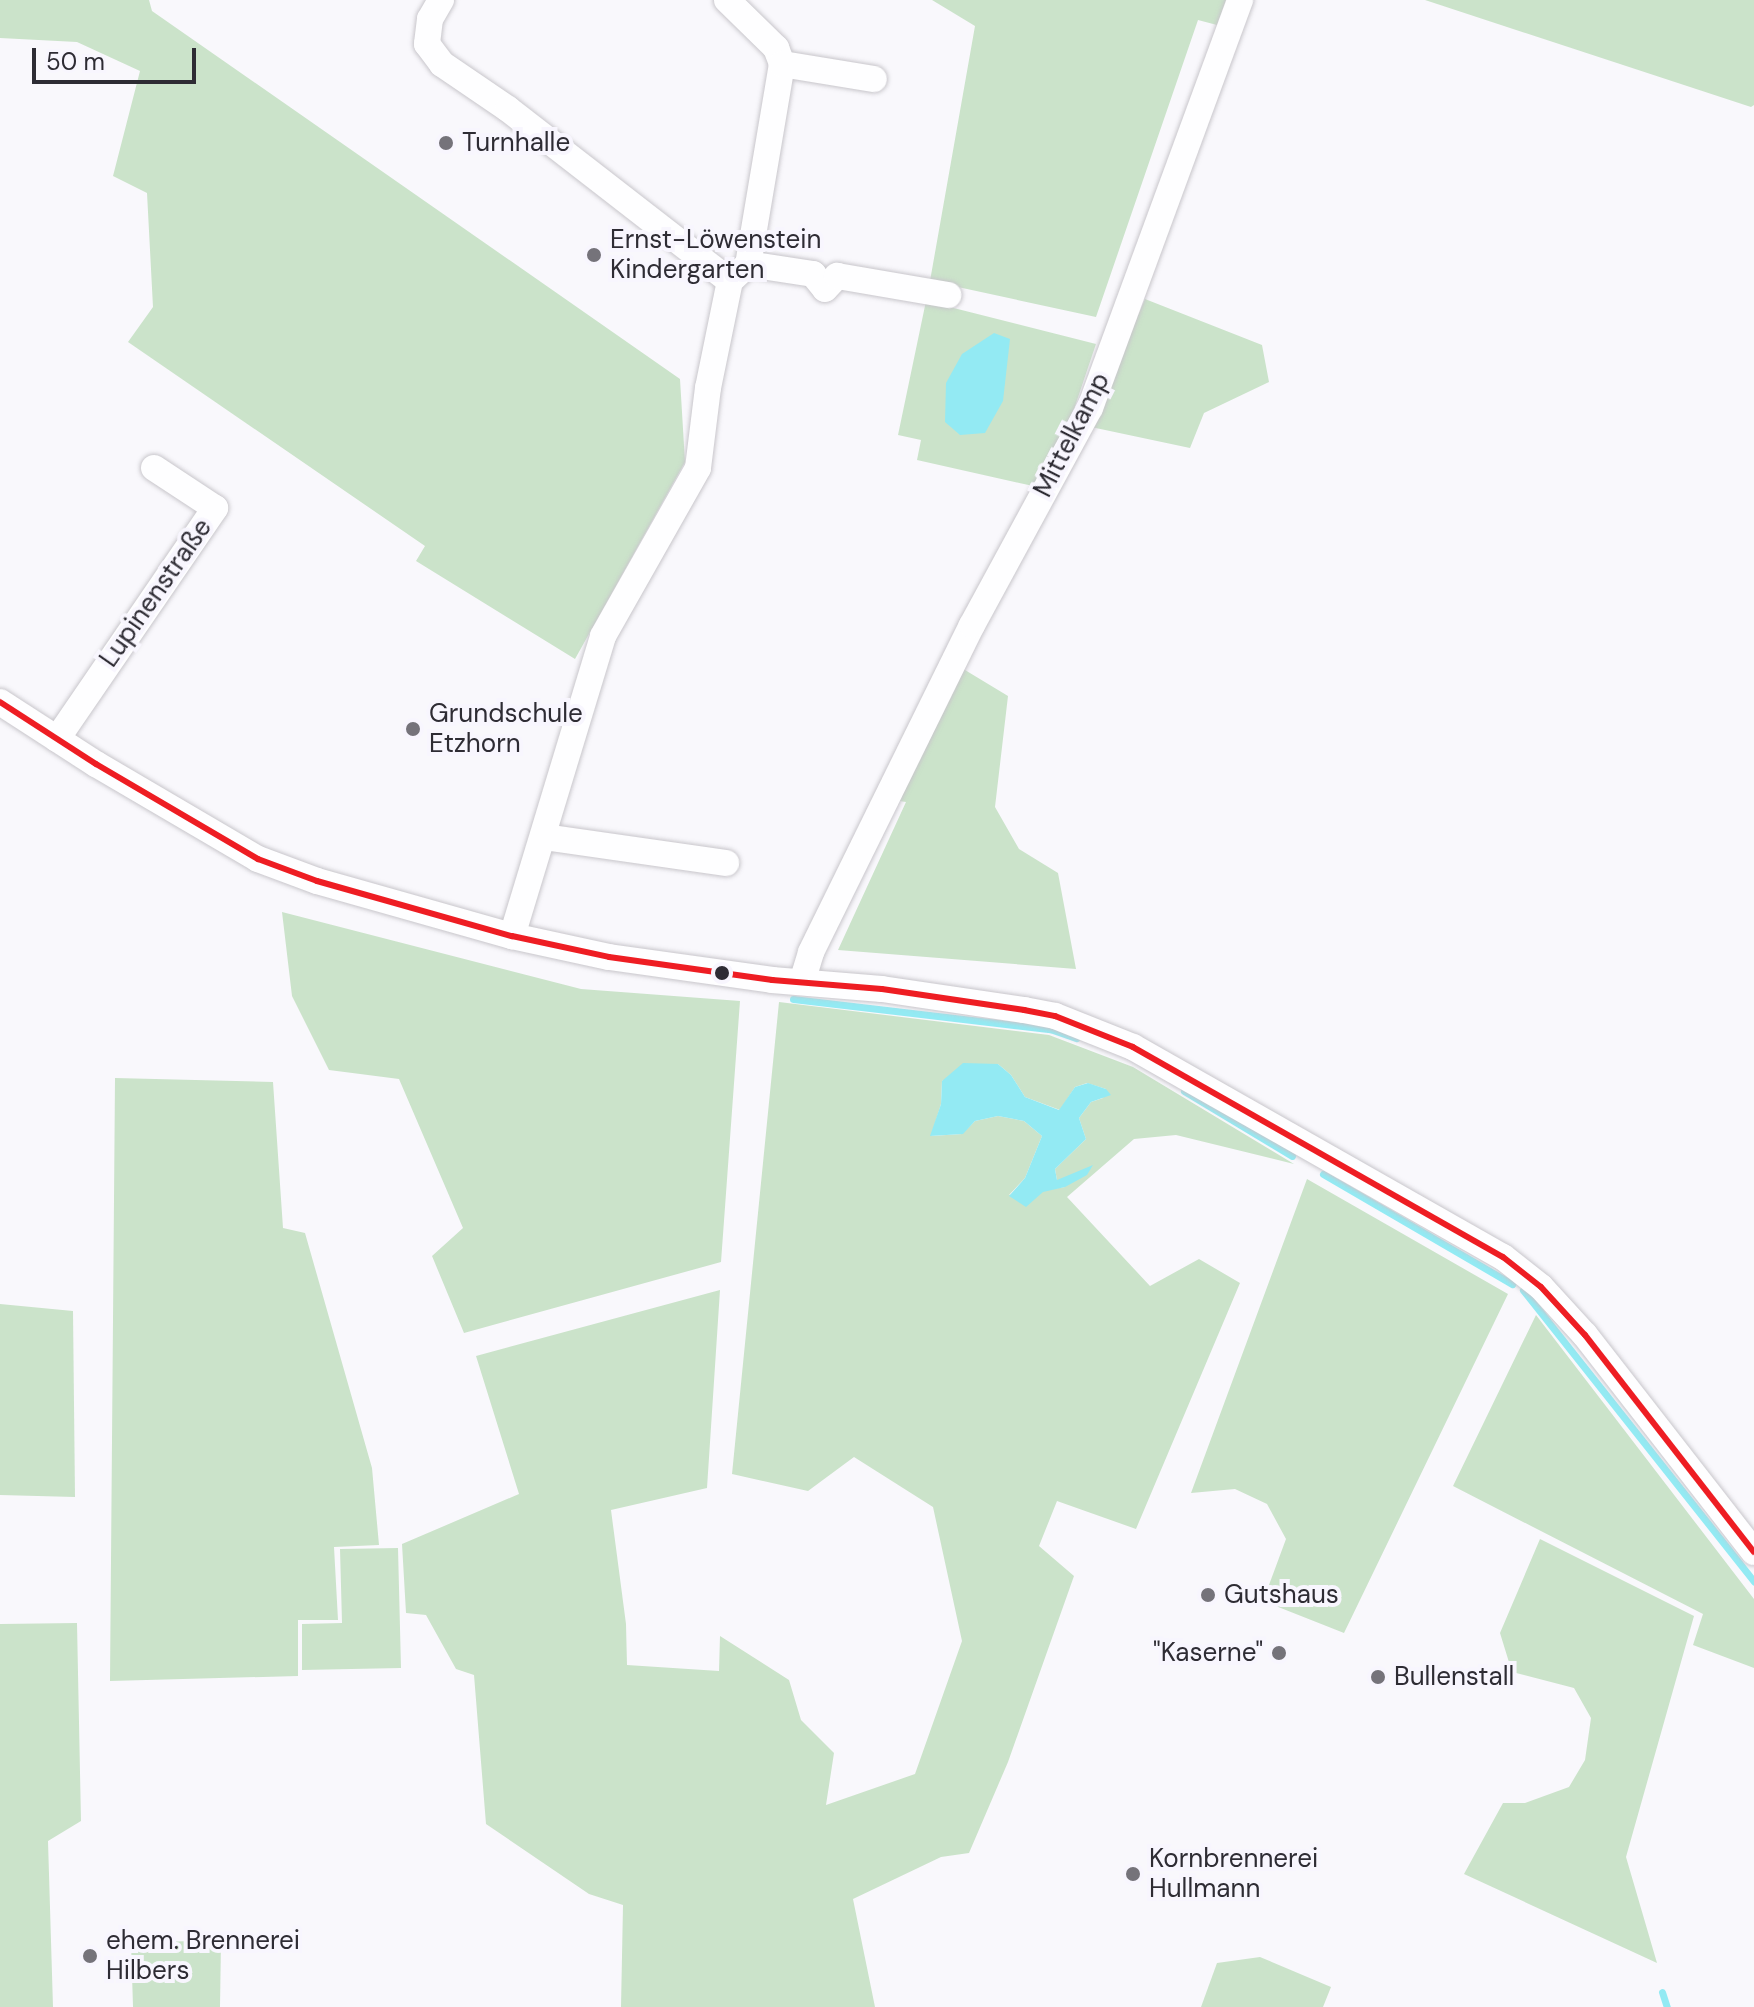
<!DOCTYPE html>
<html>
<head>
<meta charset="utf-8">
<style>
	body { margin:0 }
	#map { position:relative; width:1754px; height:2007px; overflow:hidden; background:#f9f8fc; font-family:"DM Sans",sans-serif }
	div>[style] { position:absolute }
	[style*='--x'] { left:calc(var(--x)*1px); top:calc(var(--y)*1px); width:calc(var(--w)*1px); rotate:calc(var(--a)*1deg) }
	.green>* { inset:0; background:#cbe3ca }
	.water>* { inset:0; background:#93eaf3 }
	.stream>* { height:7px; margin:-3.5px; padding:0 3.5px; transform-origin:3.5px; border-radius:3.5px; background:#93eaf3 }
	.roads { filter:drop-shadow(0 0 2px #c8c6cb) drop-shadow(0 0 2px #c8c6cb) }
	.minor>* { height:26px; margin:-13px; padding:0 13px; transform-origin:13px; border-radius:13px; background:#fefeff }
	.bus-1>* { height:6px; margin:-3px; padding:0 3px; transform-origin:3px; border-radius:3px; background:#ee1d23 }
	.dots>* { width:22px; height:22px; translate:-50% -50%; box-sizing:border-box; border:4px solid #f8f6fe; border-radius:50% }
	span { translate:-50% -50%; white-space:nowrap; text-align:center; line-height:1.15; -webkit-text-stroke:8px #f8f6fe; paint-order:stroke }
	.poi-label { font-size:26px; color:#2e2c34 }
	.left { translate:0 -50%; text-align:left }
	.right { translate:-100% -50%; text-align:right }
	.street-label { font-size:26px; color:#2e2c34 }
	.scale { position:absolute; left:32px; top:48px; width:164px; height:36px; box-sizing:border-box; border:4px solid #2e2c34; border-top:0; padding-left:10px; font-size:24px; line-height:28px; white-space:nowrap; color:#2e2c34; -webkit-text-stroke:6px #f8f6fe; paint-order:stroke }
</style>
</head>
<body>
<div id="map">
	<div class="green">
		<i style="clip-path:polygon(0 0,149px 0,152px 11px,680px 379px,685px 462px,575px 659px,416px 561px,425px 546px,128px 342px,153px 307px,147px 193px,113px 176px,140px 71px,77px 42px,0 38px)"></i>
		<i style="clip-path:polygon(932px 0,1226px 0,1217px 25px,1198px 20px,1096px 317px,930px 281px,975px 26px)"></i>
		<i style="clip-path:polygon(1425px 0,1754px 0,1754px 105px,1751px 107px)"></i>
		<i style="clip-path:polygon(1145px 299px,1262px 345px,1269px 382px,1204px 413px,1190px 448px,1091px 427px)"></i>
		<i style="clip-path:polygon(926px 301px,1096px 344px,1071px 418px,1033px 486px,917px 460px,921px 440px,898px 435px)"></i>
		<i style="clip-path:polygon(960px 667px,1008px 696px,995px 807px,1019px 849px,1058px 873px,1076px 969px,838px 950px,906px 802px,893px 800px)"></i>
		<i style="clip-path:polygon(282px 912px,581px 989px,740px 1001px,721px 1262px,464px 1333px,432px 1256px,463px 1228px,399px 1079px,329px 1070px,292px 996px)"></i>
		<i style="clip-path:polygon(evenodd,779px 1002px,1049px 1035px,1133px 1067px,1294px 1164px,1176px 1135px,1134px 1139px,1067px 1197px,1150px 1286px,1199px 1259px,1240px 1283px,1136px 1529px,1057px 1501px,1039px 1546px,1074px 1576px,1008px 1762px,969px 1853px,941px 1857px,853px 1899px,875px 2007px,621px 2007px,623px 1905px,589px 1894px,486px 1824px,474px 1675px,456px 1669px,426px 1615px,406px 1613px,402px 1544px,519px 1494px,476px 1356px,720px 1290px,707px 1488px,611px 1510px,626px 1624px,627px 1665px,719px 1671px,720px 1636px,789px 1680px,801px 1720px,834px 1753px,826px 1805px,915px 1774px,962px 1641px,933px 1507px,854px 1457px,808px 1491px,732px 1474px,779px 1002px,981px 1064px,998px 1064px,1011px 1075px,1025px 1097px,1060px 1110px,1075px 1087px,1087px 1083px,1106px 1089px,1103px 1098px,1091px 1102px,1079px 1118px,1086px 1139px,1055px 1169px,1057px 1180px,1065px 1187px,1009px 1195px,1025px 1178px,1042px 1136px,1024px 1121px,998px 1116px,975px 1121px,962px 1134px,931px 1136px,941px 1104px,942px 1081px,981px 1064px)"></i>
		<i style="clip-path:polygon(115px 1078px,273px 1082px,283px 1228px,305px 1233px,372px 1468px,379px 1545px,334px 1547px,338px 1620px,298px 1620px,298px 1676px,110px 1681px)"></i>
		<i style="clip-path:polygon(1307px 1179px,1508px 1294px,1344px 1633px,1263px 1601px,1286px 1539px,1267px 1504px,1235px 1489px,1191px 1493px)"></i>
		<i style="clip-path:polygon(0 1304px,73px 1311px,75px 1497px,0 1495px)"></i>
		<i style="clip-path:polygon(1536px 1315px,1754px 1599px,1754px 1668px,1693px 1645px,1703px 1614px,1453px 1486px)"></i>
		<i style="clip-path:polygon(1540px 1539px,1694px 1616px,1626px 1857px,1657px 1963px,1464px 1874px,1503px 1803px,1525px 1803px,1569px 1787px,1585px 1760px,1591px 1718px,1574px 1688px,1512px 1672px,1500px 1633px)"></i>
		<i style="clip-path:polygon(398px 1548px,401px 1668px,302px 1670px,302px 1624px,342px 1623px,340px 1549px)"></i>
		<i style="clip-path:polygon(77px 1623px,81px 1821px,48px 1841px,53px 2007px,0 2007px,0 1624px)"></i>
		<i style="clip-path:polygon(221px 1940px,220px 2007px,133px 2007px,131px 1943px)"></i>
		<i style="clip-path:polygon(1260px 1957px,1331px 1987px,1323px 2007px,1201px 2007px,1217px 1963px)"></i>
	</div>
	<div class="water">
		<i style="clip-path:polygon(994px 333px,1010px 339px,1003px 401px,985px 433px,960px 435px,945px 422px,946px 383px,962px 354px)"></i>
		<i style="clip-path:polygon(963px 1063px,998px 1064px,1011px 1075px,1025px 1097px,1059px 1110px,1075px 1087px,1088px 1083px,1106px 1089px,1111px 1095px,1091px 1102px,1079px 1118px,1086px 1139px,1055px 1169px,1057px 1180px,1093px 1165px,1087px 1175px,1065px 1187px,1043px 1192px,1026px 1207px,1009px 1196px,1025px 1178px,1042px 1136px,1024px 1121px,998px 1116px,975px 1121px,963px 1134px,930px 1136px,941px 1104px,942px 1081px)"></i>
	</div>
	<div class="stream">
		<i style="--x:793;--y:999;--w:259;--a:6.7"></i>
		<i style="--x:1050;--y:1029;--w:28;--a:19"></i>
		<i style="--x:1184;--y:1091;--w:126;--a:31"></i>
		<i style="--x:1323;--y:1174;--w:219;--a:30.2"></i>
		<i style="--x:1523;--y:1290;--w:372;--a:51.6"></i>
		<i style="--x:1662;--y:1992;--w:16;--a:72"></i>
	</div>
	<div class="roads">
		<div class="minor">
			<i style="--x:441;--y:0;--w:22;--a:120"></i>
			<i style="--x:430;--y:19;--w:25;--a:97"></i>
			<i style="--x:427;--y:44;--w:25;--a:53"></i>
			<i style="--x:442;--y:64;--w:80;--a:34.3"></i>
			<i style="--x:508;--y:109;--w:281;--a:37.8"></i>
			<i style="--x:727;--y:0;--w:69;--a:44.4"></i>
			<i style="--x:776;--y:48;--w:17;--a:69"></i>
			<i style="--x:782;--y:64;--w:203;--a:99.6"></i>
			<i style="--x:782;--y:64;--w:93;--a:9.3"></i>
			<i style="--x:0;--y:702;--w:114;--a:32.9"></i>
			<i style="--x:96;--y:764;--w:188;--a:30.4"></i>
			<i style="--x:258;--y:859;--w:63;--a:20.4"></i>
			<i style="--x:317;--y:881;--w:203;--a:15.8"></i>
			<i style="--x:512;--y:936;--w:99;--a:12.2"></i>
			<i style="--x:609;--y:957;--w:165;--a:8"></i>
			<i style="--x:772;--y:980;--w:110;--a:4.7"></i>
			<i style="--x:882;--y:989;--w:144;--a:8.4"></i>
			<i style="--x:1024;--y:1010;--w:32;--a:11"></i>
			<i style="--x:1055;--y:1016;--w:84;--a:21.7"></i>
			<i style="--x:1133;--y:1047;--w:425;--a:29.6"></i>
			<i style="--x:1503;--y:1257;--w:48;--a:38.3"></i>
			<i style="--x:1541;--y:1287;--w:65;--a:47.5"></i>
			<i style="--x:1585;--y:1335;--w:275;--a:52.1"></i>
			<i style="--x:57;--y:739;--w:280;--a:-55.6"></i>
			<i style="--x:215;--y:508;--w:73;--a:-146.7"></i>
			<i style="--x:544;--y:837;--w:184;--a:8.1"></i>
			<i style="--x:512;--y:936;--w:313;--a:-73.1"></i>
			<i style="--x:603;--y:636;--w:193;--a:-60.5"></i>
			<i style="--x:698;--y:468;--w:81;--a:-82.9"></i>
			<i style="--x:708;--y:388;--w:109;--a:-78.4"></i>
			<i style="--x:730;--y:281;--w:25;--a:-43"></i>
			<i style="--x:748;--y:264;--w:66;--a:8.7"></i>
			<i style="--x:813;--y:274;--w:19;--a:51"></i>
			<i style="--x:825;--y:289;--w:18;--a:-47"></i>
			<i style="--x:837;--y:276;--w:113;--a:9.7"></i>
			<i style="--x:802;--y:982;--w:31;--a:-73"></i>
			<i style="--x:811;--y:952;--w:364;--a:-63.8"></i>
			<i style="--x:972;--y:625;--w:247;--a:-61.5"></i>
			<i style="--x:1090;--y:408;--w:435;--a:-69.8"></i>
		</div>
	</div>
	<div class="bus-1">
		<i style="--x:0;--y:702;--w:114;--a:32.9"></i>
		<i style="--x:96;--y:764;--w:188;--a:30.4"></i>
		<i style="--x:258;--y:859;--w:63;--a:20.4"></i>
		<i style="--x:317;--y:881;--w:203;--a:15.8"></i>
		<i style="--x:512;--y:936;--w:99;--a:12.2"></i>
		<i style="--x:609;--y:957;--w:165;--a:8"></i>
		<i style="--x:772;--y:980;--w:110;--a:4.7"></i>
		<i style="--x:882;--y:989;--w:144;--a:8.4"></i>
		<i style="--x:1024;--y:1010;--w:32;--a:11"></i>
		<i style="--x:1055;--y:1016;--w:84;--a:21.7"></i>
		<i style="--x:1133;--y:1047;--w:425;--a:29.6"></i>
		<i style="--x:1503;--y:1257;--w:48;--a:38.3"></i>
		<i style="--x:1541;--y:1287;--w:65;--a:47.5"></i>
		<i style="--x:1585;--y:1335;--w:275;--a:52.1"></i>
	</div>
	<div class="dots">
		<i style="left:446px;top:143px;background:#75737a"></i>
		<i style="left:594px;top:255px;background:#75737a"></i>
		<i style="left:413px;top:729px;background:#75737a"></i>
		<i style="left:722px;top:973px;background:#2e2c34"></i>
		<i style="left:1208px;top:1595px;background:#75737a"></i>
		<i style="left:1279px;top:1653px;background:#75737a"></i>
		<i style="left:1378px;top:1677px;background:#75737a"></i>
		<i style="left:1133px;top:1874px;background:#75737a"></i>
		<i style="left:90px;top:1956px;background:#75737a"></i>
	</div>
	<div class="poi-label">
		<span class="left" style="left:462px;top:143px">Turnhalle</span>
		<span class="left" style="left:610px;top:255px">Ernst-Löwenstein<br>Kindergarten</span>
		<span class="left" style="left:429px;top:729px">Grundschule<br>Etzhorn</span>
		<span class="left" style="left:1224px;top:1595px">Gutshaus</span>
		<span class="right" style="left:1263px;top:1653px">"Kaserne"</span>
		<span class="left" style="left:1394px;top:1677px">Bullenstall</span>
		<span class="left" style="left:1149px;top:1874px">Kornbrennerei<br>Hullmann</span>
		<span class="left" style="left:106px;top:1956px">ehem. Brennerei<br>Hilbers</span>
	</div>
	<div class="street-label">
		<span style="left:1072px;top:435px;rotate:-63deg">Mittelkamp</span>
		<span style="left:156px;top:593px;rotate:-55deg">Lupinenstraße</span>
	</div>
	<div class="scale">50 m</div>
</div>
</body>
</html>
